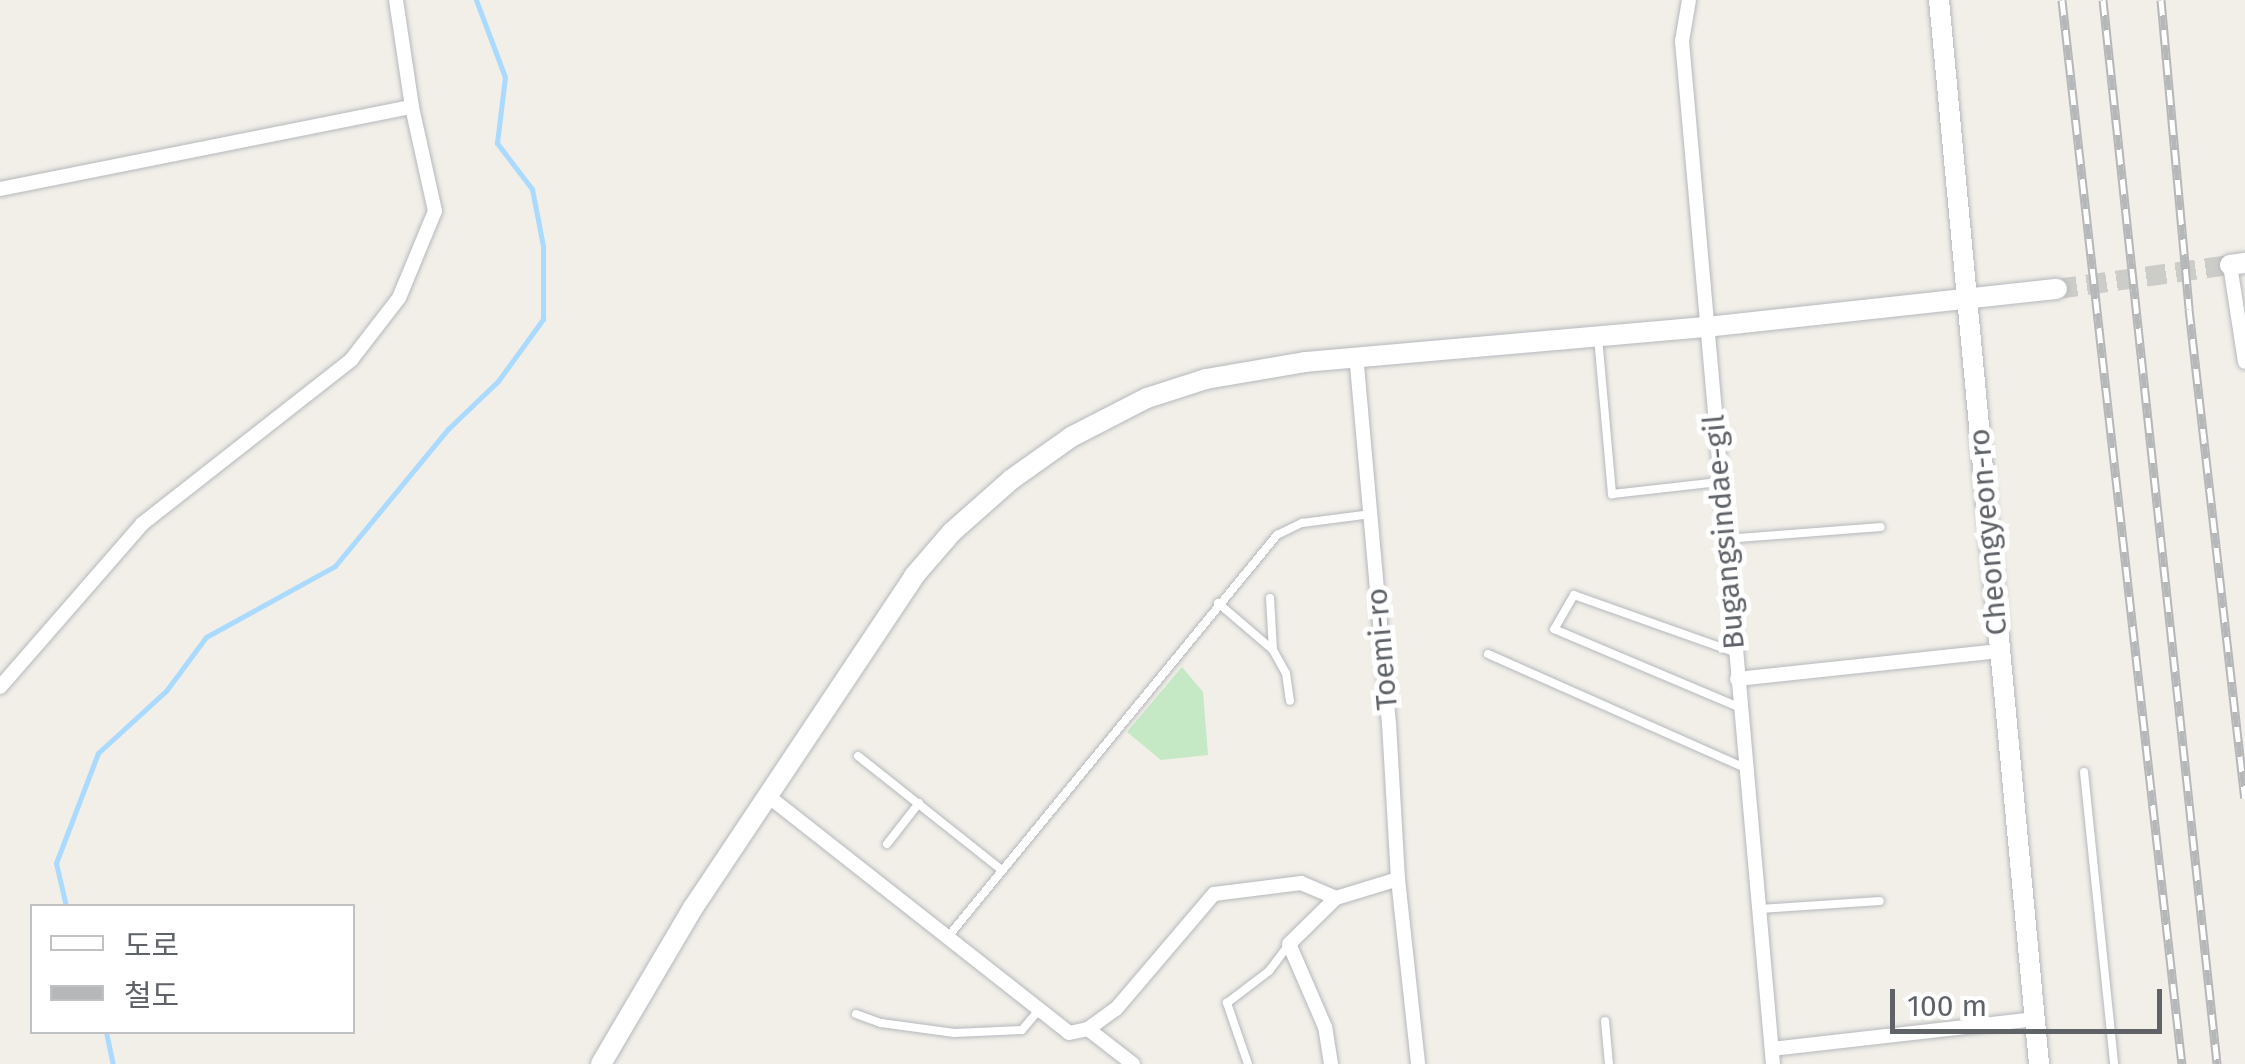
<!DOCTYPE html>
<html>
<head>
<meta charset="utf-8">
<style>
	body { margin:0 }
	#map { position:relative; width:2245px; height:1064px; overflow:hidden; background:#f1efe8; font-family:"Fira Sans","Noto Sans KR",sans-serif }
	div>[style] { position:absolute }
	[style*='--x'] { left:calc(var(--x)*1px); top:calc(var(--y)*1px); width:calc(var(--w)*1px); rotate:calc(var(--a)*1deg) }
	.green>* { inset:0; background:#c5e8c5 }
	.stream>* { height:5px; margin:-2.5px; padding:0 2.5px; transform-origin:2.5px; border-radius:2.5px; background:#aadaff }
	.secondary-tunnel>* { height:20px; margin-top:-10px; transform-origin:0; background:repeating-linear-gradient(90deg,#ccccc8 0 20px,transparent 0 30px) }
	.roads { filter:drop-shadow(0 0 2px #b5b8bc) drop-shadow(0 0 2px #b5b8bc) }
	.lane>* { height:8px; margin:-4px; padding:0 4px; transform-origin:4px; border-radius:4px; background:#fff }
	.street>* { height:14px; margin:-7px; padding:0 7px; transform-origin:7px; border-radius:7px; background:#fff }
	.secondary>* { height:20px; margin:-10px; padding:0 10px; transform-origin:10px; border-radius:10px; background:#fff }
	.rail>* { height:9px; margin-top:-4.5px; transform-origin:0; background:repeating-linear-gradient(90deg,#fff 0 15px,#b6b7b8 0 30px); box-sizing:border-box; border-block:2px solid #b6b7b8 }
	span { translate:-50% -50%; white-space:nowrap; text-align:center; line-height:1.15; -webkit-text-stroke:10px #fff; paint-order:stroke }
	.street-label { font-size:30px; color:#5f6368 }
	.legend { position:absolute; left:30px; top:904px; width:325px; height:130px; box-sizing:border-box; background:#fff; border:2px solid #bfc1c3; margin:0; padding:12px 18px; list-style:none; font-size:30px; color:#5f6368 }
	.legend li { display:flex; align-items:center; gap:20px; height:50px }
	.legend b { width:50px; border:2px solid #bfc1c3 }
	.scale { position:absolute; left:1890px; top:989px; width:272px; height:45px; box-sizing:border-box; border:5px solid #5f6368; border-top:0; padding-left:12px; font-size:30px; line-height:35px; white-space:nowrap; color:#5f6368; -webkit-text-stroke:8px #fff; paint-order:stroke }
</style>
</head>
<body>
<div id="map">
	<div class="green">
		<i style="clip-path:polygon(1182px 667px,1203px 692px,1208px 755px,1161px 760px,1127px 732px)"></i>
	</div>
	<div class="stream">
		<i style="--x:66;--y:906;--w:44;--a:-103.1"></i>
		<i style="--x:56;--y:863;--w:118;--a:-69.1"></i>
		<i style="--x:98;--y:753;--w:92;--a:-42.4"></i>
		<i style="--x:166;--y:691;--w:67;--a:-53.5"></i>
		<i style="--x:206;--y:637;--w:147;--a:-28.8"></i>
		<i style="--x:335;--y:566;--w:178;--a:-50.5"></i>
		<i style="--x:448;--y:429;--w:69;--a:-43.8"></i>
		<i style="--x:498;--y:381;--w:77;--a:-54"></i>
		<i style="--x:543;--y:319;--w:73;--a:-90"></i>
		<i style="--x:543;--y:246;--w:58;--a:-100.9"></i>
		<i style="--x:532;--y:189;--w:58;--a:-127.3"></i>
		<i style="--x:497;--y:143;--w:66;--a:-83.1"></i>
		<i style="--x:505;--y:77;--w:82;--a:-110.6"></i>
		<i style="--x:106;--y:1032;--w:33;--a:78"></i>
	</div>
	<div class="secondary-tunnel">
		<i style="--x:2057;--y:289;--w:175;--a:-7.9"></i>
	</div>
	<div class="roads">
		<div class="lane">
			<i style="--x:1598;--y:337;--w:158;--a:84.9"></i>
			<i style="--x:1612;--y:494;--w:108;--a:-6.4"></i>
			<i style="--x:1726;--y:539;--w:155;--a:-4.4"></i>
			<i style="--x:1270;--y:598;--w:52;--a:86.7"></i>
			<i style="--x:1218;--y:603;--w:72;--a:40.5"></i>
			<i style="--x:1273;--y:650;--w:26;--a:61"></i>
			<i style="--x:1286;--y:673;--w:28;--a:82"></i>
			<i style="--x:1734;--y:652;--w:170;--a:-160.4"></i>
			<i style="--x:1574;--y:595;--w:39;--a:120"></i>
			<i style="--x:1554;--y:629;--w:201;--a:22.9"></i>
			<i style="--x:1488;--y:654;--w:281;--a:23.9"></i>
			<i style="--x:858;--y:756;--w:184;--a:38.4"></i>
			<i style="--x:2084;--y:772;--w:294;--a:84.1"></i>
			<i style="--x:887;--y:844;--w:52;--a:-52"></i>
			<i style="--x:1760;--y:909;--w:120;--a:-3.8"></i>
			<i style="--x:947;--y:938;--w:521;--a:-50.69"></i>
			<i style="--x:1277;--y:535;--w:28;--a:-26"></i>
			<i style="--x:1302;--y:523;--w:70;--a:-7.4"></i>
			<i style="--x:856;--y:1014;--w:27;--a:20"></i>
			<i style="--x:881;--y:1023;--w:74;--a:7.8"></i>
			<i style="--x:954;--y:1033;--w:68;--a:-2.5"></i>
			<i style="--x:1022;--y:1030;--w:26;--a:-50"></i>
			<i style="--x:1605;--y:1021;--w:43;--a:84.7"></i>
			<i style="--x:1248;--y:1064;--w:65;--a:-109"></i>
			<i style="--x:1227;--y:1003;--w:53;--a:-37.3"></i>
			<i style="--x:1269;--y:971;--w:34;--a:-53"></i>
		</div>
		<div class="street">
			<i style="--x:1689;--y:0;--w:42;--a:99.7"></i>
			<i style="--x:1682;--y:41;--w:1027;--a:84.92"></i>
			<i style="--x:0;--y:189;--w:420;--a:-11.3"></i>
			<i style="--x:2230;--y:265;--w:98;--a:81.2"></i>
			<i style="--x:1737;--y:679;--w:264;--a:-6.1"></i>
			<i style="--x:0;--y:687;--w:216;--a:-48.9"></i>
			<i style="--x:142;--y:524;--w:266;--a:-38.1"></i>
			<i style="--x:351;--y:360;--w:78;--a:-52.3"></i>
			<i style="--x:399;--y:298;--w:94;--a:-67.5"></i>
			<i style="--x:435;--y:211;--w:107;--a:-102.5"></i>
			<i style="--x:412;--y:107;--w:108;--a:-98.5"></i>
			<i style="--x:768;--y:796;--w:383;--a:38.2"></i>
			<i style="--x:1069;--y:1033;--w:19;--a:-12"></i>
			<i style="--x:1088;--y:1029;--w:57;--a:37.9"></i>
			<i style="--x:1398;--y:879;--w:186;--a:83.8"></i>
			<i style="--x:1088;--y:1029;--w:34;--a:-36"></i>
			<i style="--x:1116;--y:1009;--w:151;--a:-49.6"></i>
			<i style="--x:1214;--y:894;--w:88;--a:-7.2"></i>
			<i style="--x:1301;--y:883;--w:38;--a:23"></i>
			<i style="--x:1336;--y:898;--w:65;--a:-17"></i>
			<i style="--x:1398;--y:879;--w:155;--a:-93.3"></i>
			<i style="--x:1389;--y:724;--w:369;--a:-95.1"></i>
			<i style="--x:1772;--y:1049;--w:265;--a:-6.5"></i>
			<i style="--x:1331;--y:1064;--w:37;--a:-99"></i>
			<i style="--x:1325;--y:1027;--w:90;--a:-113.4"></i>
			<i style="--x:1289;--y:944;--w:66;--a:-44.4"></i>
		</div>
		<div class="secondary">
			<i style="--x:1939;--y:0;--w:1069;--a:84.63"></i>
			<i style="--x:2230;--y:265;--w:15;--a:-8"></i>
			<i style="--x:601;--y:1064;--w:181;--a:-59.5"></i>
			<i style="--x:693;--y:908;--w:399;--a:-56.3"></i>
			<i style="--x:914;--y:576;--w:58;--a:-49.2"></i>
			<i style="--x:952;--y:532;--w:80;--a:-41.5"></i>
			<i style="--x:1012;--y:479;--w:72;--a:-35.4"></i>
			<i style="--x:1071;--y:437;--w:85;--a:-27.2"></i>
			<i style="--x:1147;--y:398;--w:62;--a:-17.9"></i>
			<i style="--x:1206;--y:379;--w:100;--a:-9.7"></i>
			<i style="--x:1305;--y:362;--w:403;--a:-5"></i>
			<i style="--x:1706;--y:327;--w:353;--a:-6.2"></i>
		</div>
	</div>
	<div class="rail">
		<i style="--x:2062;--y:0;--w:1071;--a:83.57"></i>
		<i style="--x:2103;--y:0;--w:1070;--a:83.88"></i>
		<i style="--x:2161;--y:0;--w:310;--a:84.8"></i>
		<i style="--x:2189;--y:309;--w:492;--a:83.5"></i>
	</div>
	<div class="street-label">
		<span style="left:1724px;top:532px;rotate:-95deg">Bugangsindae-gil</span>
		<span style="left:1988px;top:532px;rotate:-95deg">Cheongyeon-ro</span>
		<span style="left:1382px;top:649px;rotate:-95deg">Toemi-ro</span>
	</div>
	<ul class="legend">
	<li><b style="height:12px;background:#fff"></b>도로</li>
	<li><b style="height:12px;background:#b6b7b8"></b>철도</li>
	</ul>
	<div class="scale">100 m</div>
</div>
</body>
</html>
